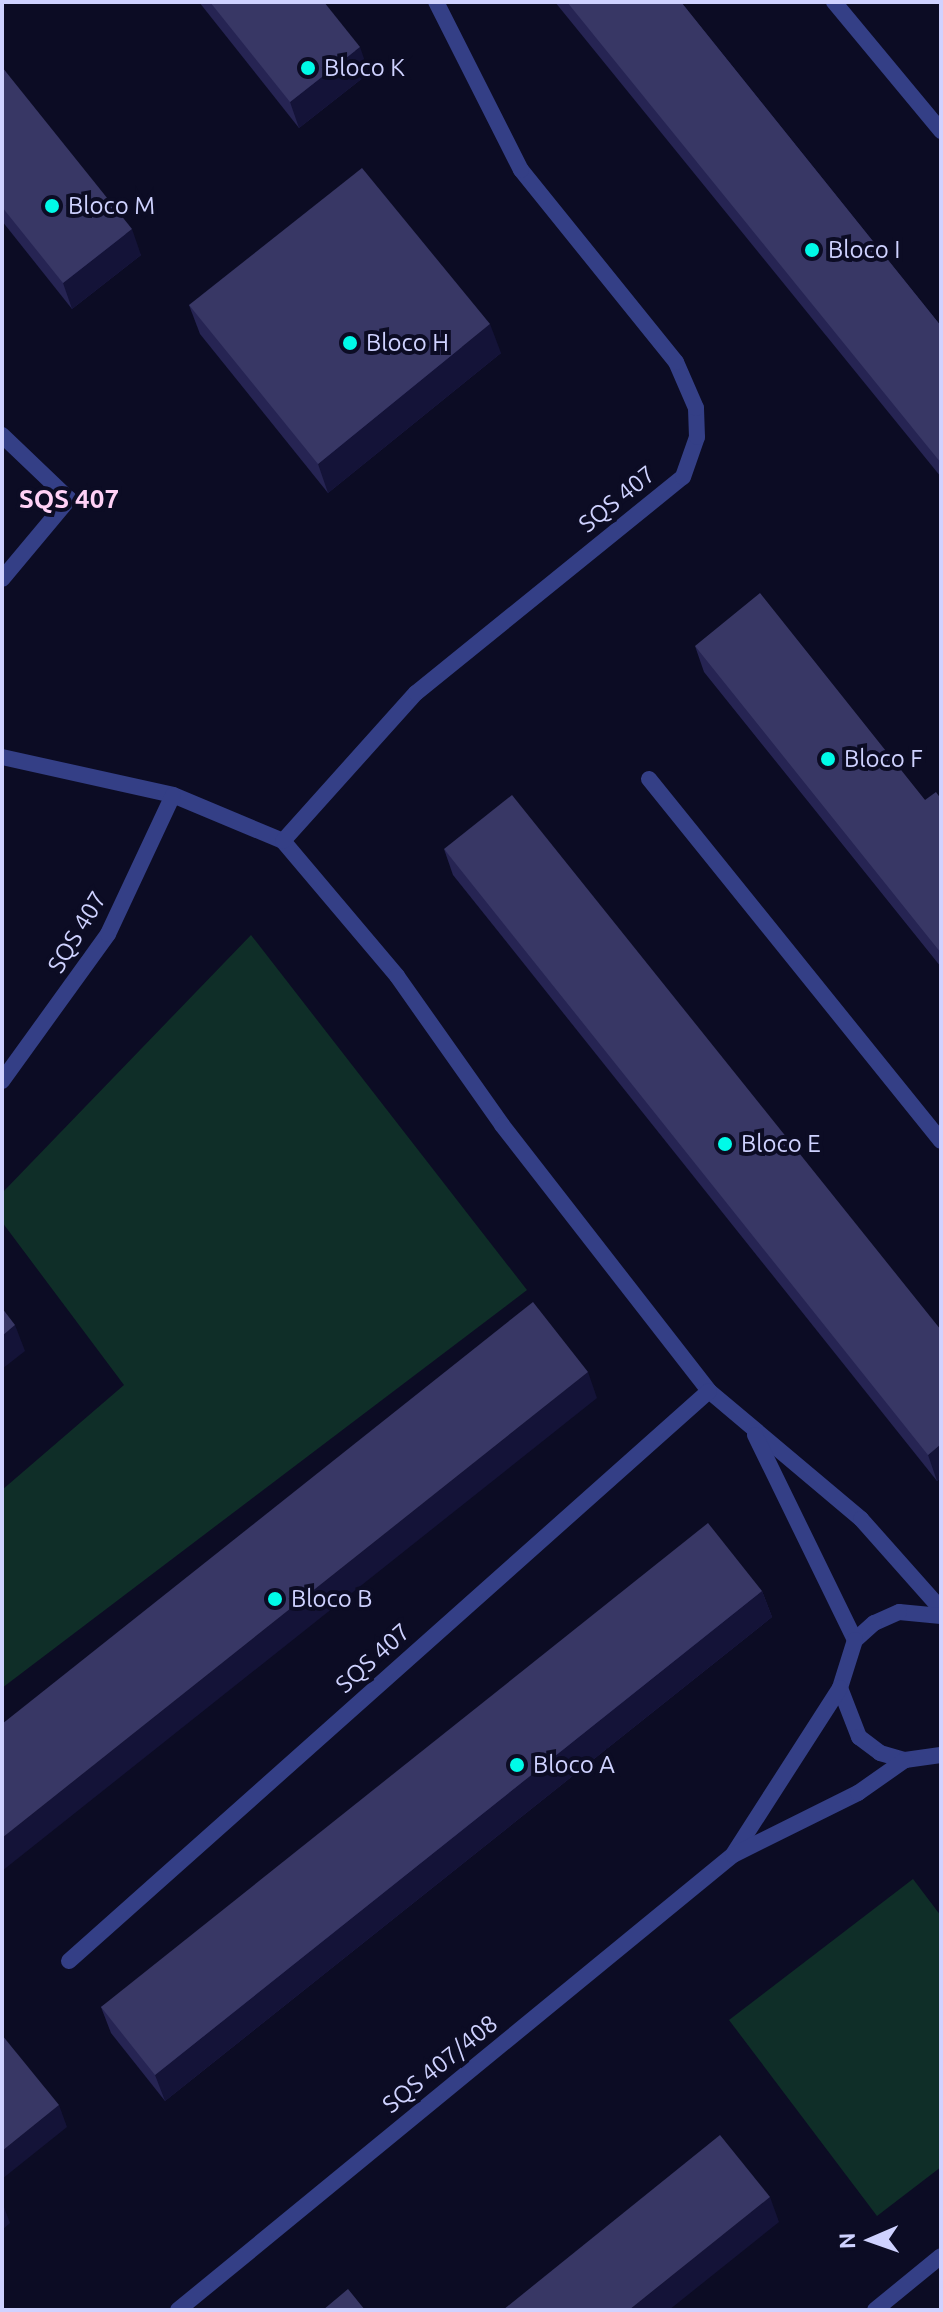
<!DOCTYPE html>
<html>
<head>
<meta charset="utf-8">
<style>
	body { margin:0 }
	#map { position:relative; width:943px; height:2312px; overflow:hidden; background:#0c0c24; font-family:Ubuntu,sans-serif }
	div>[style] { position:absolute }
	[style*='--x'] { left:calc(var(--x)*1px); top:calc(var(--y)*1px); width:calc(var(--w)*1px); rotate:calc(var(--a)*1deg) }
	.green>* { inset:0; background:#0f2e28 }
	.street>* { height:16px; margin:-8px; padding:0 8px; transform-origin:8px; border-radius:8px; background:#343f86 }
	.wall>* { inset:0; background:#262453 }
	.shaded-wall>* { inset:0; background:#141338 }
	.building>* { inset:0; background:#383765 }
	.dots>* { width:22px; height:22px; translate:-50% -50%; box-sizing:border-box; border:4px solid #0c0c24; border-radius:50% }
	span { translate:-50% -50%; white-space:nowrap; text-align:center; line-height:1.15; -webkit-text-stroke:8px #0c0c24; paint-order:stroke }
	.poi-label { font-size:24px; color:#cfd2ff }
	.left { translate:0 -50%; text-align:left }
	.street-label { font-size:24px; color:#cfd2ff }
	.neighbourhood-label { font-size:26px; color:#ffd1f6; font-weight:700 }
	.frame { position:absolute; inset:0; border:4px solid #cfd2ff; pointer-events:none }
	.north { position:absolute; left:831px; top:2200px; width:80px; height:80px; -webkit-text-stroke:6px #0c0c24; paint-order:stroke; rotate:268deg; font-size:22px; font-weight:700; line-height:32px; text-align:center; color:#cfd2ff }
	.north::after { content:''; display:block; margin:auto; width:28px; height:36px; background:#cfd2ff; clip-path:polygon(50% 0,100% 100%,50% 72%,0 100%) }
</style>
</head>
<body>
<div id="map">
	<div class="green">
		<i style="clip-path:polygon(251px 935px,527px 1290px,2px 1688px,2px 1490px,124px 1385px,2px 1222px,2px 1193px)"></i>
		<i style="clip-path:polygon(913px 1879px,941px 1916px,941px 2167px,877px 2216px,729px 2020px)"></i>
	</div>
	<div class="street">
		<i style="--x:834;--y:2;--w:168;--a:50.3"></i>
		<i style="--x:2;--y:435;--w:93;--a:43.7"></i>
		<i style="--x:69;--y:499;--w:104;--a:129.9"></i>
		<i style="--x:2;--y:757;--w:175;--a:12.5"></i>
		<i style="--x:173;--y:795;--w:119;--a:22.7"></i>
		<i style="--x:283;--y:841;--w:177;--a:49.8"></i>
		<i style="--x:397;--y:976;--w:182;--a:54.8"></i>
		<i style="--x:502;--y:1125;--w:337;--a:52.1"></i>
		<i style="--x:709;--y:1391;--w:199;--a:40.1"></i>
		<i style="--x:861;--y:1519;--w:120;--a:48.4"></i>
		<i style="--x:649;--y:779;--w:465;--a:51.1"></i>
		<i style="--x:283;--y:841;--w:199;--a:-48.1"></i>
		<i style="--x:416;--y:693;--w:343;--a:-39"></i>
		<i style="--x:683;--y:477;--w:42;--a:-70.7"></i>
		<i style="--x:697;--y:437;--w:29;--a:-92"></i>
		<i style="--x:696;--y:408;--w:50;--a:-113.5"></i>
		<i style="--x:676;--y:362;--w:247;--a:-128.9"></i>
		<i style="--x:521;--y:170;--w:188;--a:-116.8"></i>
		<i style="--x:2;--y:1081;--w:181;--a:-54.2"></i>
		<i style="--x:108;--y:934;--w:153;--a:-64.9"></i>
		<i style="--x:755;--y:1435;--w:228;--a:64"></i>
		<i style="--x:941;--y:1616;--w:42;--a:-174.6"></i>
		<i style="--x:899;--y:1612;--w:27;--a:156"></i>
		<i style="--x:874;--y:1623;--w:25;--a:138"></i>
		<i style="--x:855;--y:1640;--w:50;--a:107.4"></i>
		<i style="--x:840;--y:1688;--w:53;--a:68.8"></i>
		<i style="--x:859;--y:1737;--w:26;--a:37"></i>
		<i style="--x:880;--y:1753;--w:26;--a:16"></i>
		<i style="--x:905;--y:1760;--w:36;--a:-8"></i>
		<i style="--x:734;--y:1853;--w:196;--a:-57.3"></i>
		<i style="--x:69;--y:1961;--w:857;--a:-41.69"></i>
		<i style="--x:178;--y:2310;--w:718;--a:-39.35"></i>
		<i style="--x:733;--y:1855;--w:140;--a:-26.4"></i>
		<i style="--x:858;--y:1793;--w:57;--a:-35.1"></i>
		<i style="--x:875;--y:2310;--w:85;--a:-39.3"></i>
	</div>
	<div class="wall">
		<i style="clip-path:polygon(199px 2px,324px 2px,369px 73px,299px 128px)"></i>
		<i style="clip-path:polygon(555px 2px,681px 2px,941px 326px,941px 477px)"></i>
		<i style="clip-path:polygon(2px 67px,141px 255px,72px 309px,2px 221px)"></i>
		<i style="clip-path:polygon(189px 305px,501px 353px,328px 493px,200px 334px)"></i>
		<i style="clip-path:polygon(695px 646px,925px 800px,941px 799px,941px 967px,704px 672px)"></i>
		<i style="clip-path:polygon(444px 849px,941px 1330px,941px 1478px,937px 1481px,453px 875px)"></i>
		<i style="clip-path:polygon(762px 1591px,772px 1617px,165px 2101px,111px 2033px,101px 2007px)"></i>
	</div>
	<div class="shaded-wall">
		<i style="clip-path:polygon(360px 47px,369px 73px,299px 128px,290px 102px)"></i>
		<i style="clip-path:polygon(132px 229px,141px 255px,72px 309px,63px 283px)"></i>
		<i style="clip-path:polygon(490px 324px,501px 353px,328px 493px,318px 464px)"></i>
		<i style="clip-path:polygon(15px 1325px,25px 1351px,2px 1369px,2px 1336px)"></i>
		<i style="clip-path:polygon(588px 1372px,597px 1398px,2px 1871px,2px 1838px)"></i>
		<i style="clip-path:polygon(941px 1444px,941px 1478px,937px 1481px,928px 1455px)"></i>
		<i style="clip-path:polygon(762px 1591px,772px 1617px,165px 2101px,155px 2075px)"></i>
		<i style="clip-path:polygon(59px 2105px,67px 2127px,2px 2179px,2px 2151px)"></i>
		<i style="clip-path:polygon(770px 2197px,779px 2222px,669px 2310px,629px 2310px)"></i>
		<i style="clip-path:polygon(2px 2202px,10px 2223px,2px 2230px)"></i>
	</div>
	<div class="building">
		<i style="clip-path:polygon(210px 2px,324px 2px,360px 47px,290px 102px)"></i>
		<i style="clip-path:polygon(567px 2px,681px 2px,941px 326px,941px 463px)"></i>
		<i style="clip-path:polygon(2px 67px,132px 229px,63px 283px,2px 207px)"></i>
		<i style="clip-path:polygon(362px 168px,490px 324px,318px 464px,189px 305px)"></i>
		<i style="clip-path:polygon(760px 593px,925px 800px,936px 792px,941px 799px,941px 953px,695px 646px)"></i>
		<i style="clip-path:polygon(512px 795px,941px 1330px,941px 1444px,928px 1455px,444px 849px)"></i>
		<i style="clip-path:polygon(533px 1302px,588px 1372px,2px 1838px,2px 1724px)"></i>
		<i style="clip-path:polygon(2px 1308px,15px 1325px,2px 1336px)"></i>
		<i style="clip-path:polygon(708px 1523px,762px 1591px,155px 2075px,101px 2007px)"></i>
		<i style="clip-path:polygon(2px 2035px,59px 2105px,2px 2151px)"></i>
		<i style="clip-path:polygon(720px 2135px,770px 2197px,629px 2310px,503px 2310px)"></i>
		<i style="clip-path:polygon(348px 2289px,365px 2310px,323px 2310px)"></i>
	</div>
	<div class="dots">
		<i style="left:308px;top:68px;background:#00fae8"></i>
		<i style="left:52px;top:206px;background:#00fae8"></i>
		<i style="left:812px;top:250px;background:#00fae8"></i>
		<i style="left:350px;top:343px;background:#00fae8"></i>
		<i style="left:828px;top:759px;background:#00fae8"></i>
		<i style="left:725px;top:1144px;background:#00fae8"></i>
		<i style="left:275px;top:1599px;background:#00fae8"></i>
		<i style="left:517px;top:1765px;background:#00fae8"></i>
	</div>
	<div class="poi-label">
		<span class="left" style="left:324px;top:68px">Bloco K</span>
		<span class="left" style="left:68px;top:206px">Bloco M</span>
		<span class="left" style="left:828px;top:250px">Bloco I</span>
		<span class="left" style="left:366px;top:343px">Bloco H</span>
		<span class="left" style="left:844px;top:759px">Bloco F</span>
		<span class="left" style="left:741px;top:1144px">Bloco E</span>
		<span class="left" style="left:291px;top:1599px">Bloco B</span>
		<span class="left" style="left:533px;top:1765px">Bloco A</span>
	</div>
	<div class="street-label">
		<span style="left:617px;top:499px;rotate:-39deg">SQS 407</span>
		<span style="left:77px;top:932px;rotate:-59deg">SQS 407</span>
		<span style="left:373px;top:1658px;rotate:-42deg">SQS 407</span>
		<span style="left:440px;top:2064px;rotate:-39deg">SQS 407/408</span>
	</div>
	<div class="neighbourhood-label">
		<span style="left:69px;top:499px">SQS 407</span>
	</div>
	<div class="frame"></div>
	<div class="north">N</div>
</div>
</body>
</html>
